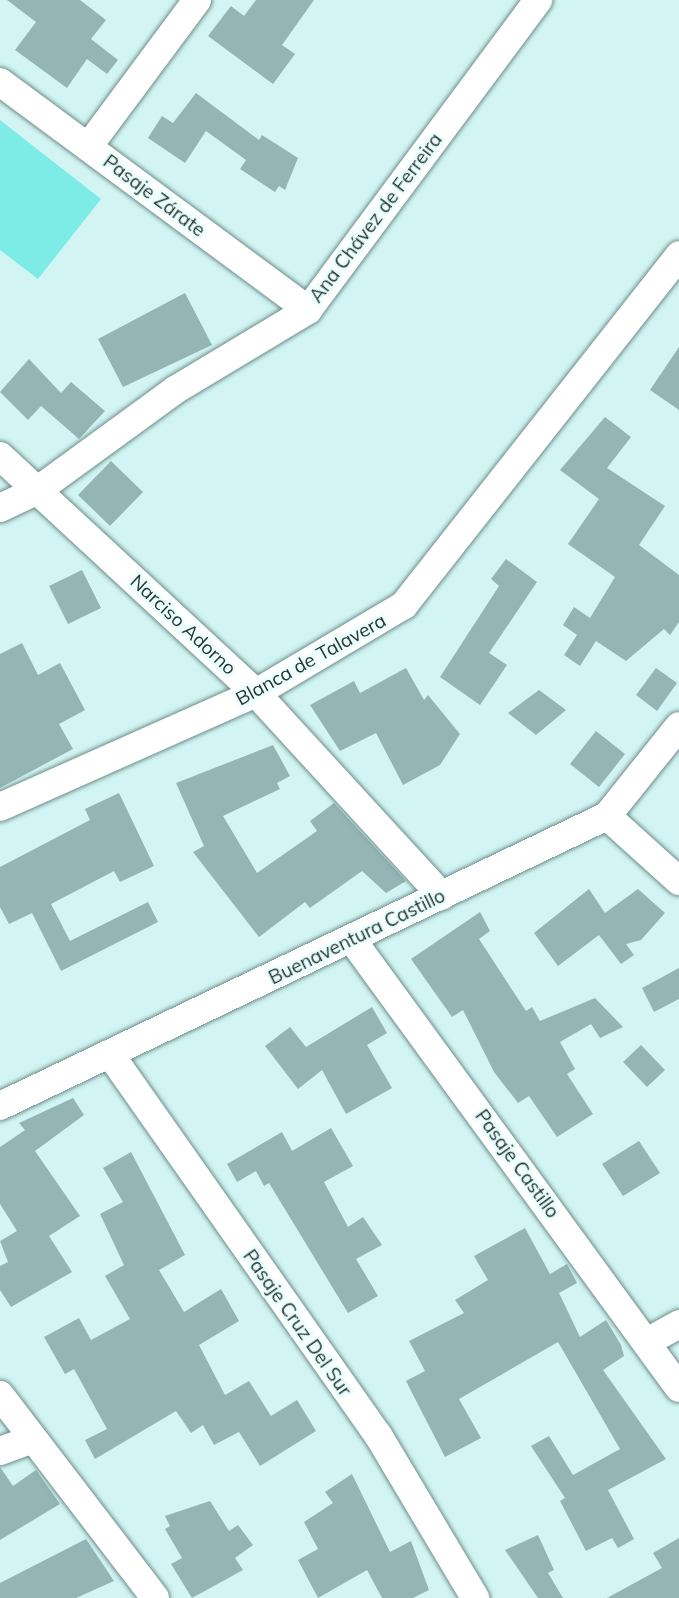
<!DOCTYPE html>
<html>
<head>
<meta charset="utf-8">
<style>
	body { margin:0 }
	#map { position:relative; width:679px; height:1598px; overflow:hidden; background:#d2f5f3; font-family:Mulish,sans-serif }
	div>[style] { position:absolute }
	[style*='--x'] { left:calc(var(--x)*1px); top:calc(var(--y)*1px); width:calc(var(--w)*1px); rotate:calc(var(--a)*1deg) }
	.green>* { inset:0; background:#7dece7 }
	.building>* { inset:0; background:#93b5b3 }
	.roads { filter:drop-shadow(0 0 2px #6d8d8b) drop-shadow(0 0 2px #6d8d8b) }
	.minor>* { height:28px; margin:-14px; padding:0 14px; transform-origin:14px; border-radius:14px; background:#fff }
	span { translate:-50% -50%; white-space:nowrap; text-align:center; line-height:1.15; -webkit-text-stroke:6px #eafffd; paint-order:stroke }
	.street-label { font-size:19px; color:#263433 }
</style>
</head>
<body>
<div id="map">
	<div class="green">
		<i style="clip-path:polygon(0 120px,101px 199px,38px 279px,0 250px)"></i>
	</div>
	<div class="building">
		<i style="clip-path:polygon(7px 0,80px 0,106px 20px,91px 39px,118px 60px,107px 74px,87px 59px,67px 88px,15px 50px,36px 22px)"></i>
		<i style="clip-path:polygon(256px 0,314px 0,282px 45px,295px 54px,273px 84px,208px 36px,231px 6px,244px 16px)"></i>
		<i style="clip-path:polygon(196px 93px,259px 140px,262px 135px,298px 158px,285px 190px,279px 186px,275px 192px,240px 169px,246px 160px,206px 131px,185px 163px,148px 138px,162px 116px,173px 123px)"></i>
		<i style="clip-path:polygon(185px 293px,212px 345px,123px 387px,98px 339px)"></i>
		<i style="clip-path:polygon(679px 347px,679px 410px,650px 390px)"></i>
		<i style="clip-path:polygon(29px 359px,61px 393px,71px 382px,105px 411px,79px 439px,41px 406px,28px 420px,0 392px)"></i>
		<i style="clip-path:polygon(605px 417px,631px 437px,607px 468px,665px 506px,639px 545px,679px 575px,679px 622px,670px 635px,664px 629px,626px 661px,596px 641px,580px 666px,564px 655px,577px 635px,563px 625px,574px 607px,590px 618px,615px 577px,568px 544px,599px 499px,560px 470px)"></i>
		<i style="clip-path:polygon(111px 461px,143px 492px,110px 526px,78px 495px)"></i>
		<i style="clip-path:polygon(506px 559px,537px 582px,489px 653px,507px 665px,480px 705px,440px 677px,499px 586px,491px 579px)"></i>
		<i style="clip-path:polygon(82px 570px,101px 608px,68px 624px,49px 586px)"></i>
		<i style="clip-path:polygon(22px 643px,38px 675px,60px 663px,85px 710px,59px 724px,73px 749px,0 788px,0 654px)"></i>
		<i style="clip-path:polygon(406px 668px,424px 700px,428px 695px,460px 734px,440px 765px,403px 785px,376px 733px,340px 751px,310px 705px,354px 681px,360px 693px)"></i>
		<i style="clip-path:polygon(656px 668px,677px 683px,657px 711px,636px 695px)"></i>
		<i style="clip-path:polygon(539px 690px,566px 710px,536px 735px,508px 713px)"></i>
		<i style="clip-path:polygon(596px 731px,625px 754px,599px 787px,570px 764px)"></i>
		<i style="clip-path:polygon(273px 745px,290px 776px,277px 783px,280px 789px,223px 816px,257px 873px,317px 831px,310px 821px,334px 803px,406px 881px,386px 893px,362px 871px,310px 908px,305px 902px,259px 937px,193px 852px,204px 846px,176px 783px)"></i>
		<i style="clip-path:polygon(119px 793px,154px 866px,120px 882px,114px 871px,51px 904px,70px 941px,148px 902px,158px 922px,61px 971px,32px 913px,9px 924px,0 907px,0 867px,90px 820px,85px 809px)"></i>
		<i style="clip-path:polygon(589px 889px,605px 913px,638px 889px,665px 913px,641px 940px,626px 944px,634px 955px,621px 964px,599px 935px,558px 966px,534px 933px)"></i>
		<i style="clip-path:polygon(480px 912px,490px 931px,479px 939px,526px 1011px,532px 1007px,540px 1021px,595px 998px,623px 1027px,600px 1038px,591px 1024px,560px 1042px,575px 1069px,567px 1074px,593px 1114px,557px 1137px,529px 1096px,518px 1103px,494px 1072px,463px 1010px,452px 1017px,411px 959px)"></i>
		<i style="clip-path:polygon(679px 968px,679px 999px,654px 1012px,642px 988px)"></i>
		<i style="clip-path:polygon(372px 1007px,387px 1033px,367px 1045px,392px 1088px,346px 1114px,322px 1070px,298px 1089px,265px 1046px,290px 1027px,306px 1047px)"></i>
		<i style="clip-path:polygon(641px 1045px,665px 1070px,647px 1087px,623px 1062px)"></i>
		<i style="clip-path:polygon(73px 1098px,84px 1115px,35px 1151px,80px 1216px,49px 1236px,72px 1272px,11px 1307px,0 1290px,0 1266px,8px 1262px,0 1241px,17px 1231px,0 1204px,0 1147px,25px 1130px,19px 1123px)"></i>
		<i style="clip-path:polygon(331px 1128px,353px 1166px,324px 1182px,348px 1227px,363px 1217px,382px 1245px,356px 1259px,378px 1296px,348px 1313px,269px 1183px,264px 1186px,256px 1171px,237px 1182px,227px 1164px,282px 1132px,292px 1151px)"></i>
		<i style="clip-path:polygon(639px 1141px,660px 1173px,623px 1196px,602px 1164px)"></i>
		<i style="clip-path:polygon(131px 1152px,185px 1255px,159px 1270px,184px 1312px,221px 1289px,239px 1321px,199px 1345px,225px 1395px,249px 1381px,271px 1416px,297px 1400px,316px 1431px,260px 1466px,239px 1432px,214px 1445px,203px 1425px,191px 1433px,176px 1411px,95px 1459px,85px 1440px,107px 1429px,74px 1369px,65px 1374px,44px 1337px,79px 1318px,91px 1340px,130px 1319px,105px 1276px,124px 1265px,100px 1214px,123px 1202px,103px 1168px)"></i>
		<i style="clip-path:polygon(525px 1228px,550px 1274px,567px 1264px,577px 1283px,559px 1293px,580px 1337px,606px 1320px,621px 1345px,624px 1356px,603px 1370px,666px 1459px,608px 1490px,634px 1539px,618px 1548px,612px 1538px,586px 1551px,560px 1501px,565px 1498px,531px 1446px,549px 1436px,573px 1475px,620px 1449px,558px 1342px,459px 1399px,481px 1438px,445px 1457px,406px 1381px,425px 1371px,409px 1341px,464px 1313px,455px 1300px,488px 1280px,474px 1256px)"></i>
		<i style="clip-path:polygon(0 1467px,13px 1486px,36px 1470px,60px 1504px,0 1540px)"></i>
		<i style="clip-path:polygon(352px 1474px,390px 1552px,411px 1541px,429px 1590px,413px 1598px,382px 1598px,367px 1570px,318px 1598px,298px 1560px,318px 1549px,304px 1522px,333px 1503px,325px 1492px)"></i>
		<i style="clip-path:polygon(210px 1501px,229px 1531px,238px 1525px,253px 1545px,235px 1558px,243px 1570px,192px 1598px,171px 1564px,182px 1558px,165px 1529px,170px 1526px,165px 1516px)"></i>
		<i style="clip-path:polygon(538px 1535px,554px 1570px,548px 1573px,563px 1598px,538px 1598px,505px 1550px)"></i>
		<i style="clip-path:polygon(679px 1538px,679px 1598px,607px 1598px,662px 1568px,653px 1553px)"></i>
		<i style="clip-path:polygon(86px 1539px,114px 1581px,76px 1598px,0 1598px,0 1583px)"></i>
	</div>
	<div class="roads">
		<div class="minor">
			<i style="--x:0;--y:82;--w:383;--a:36.5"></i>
			<i style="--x:88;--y:147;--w:183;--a:-53.4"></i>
			<i style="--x:0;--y:456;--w:349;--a:42.8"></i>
			<i style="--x:256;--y:693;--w:275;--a:47.5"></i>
			<i style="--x:0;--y:508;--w:42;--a:-25.3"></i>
			<i style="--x:38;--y:490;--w:170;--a:-36.1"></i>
			<i style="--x:175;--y:390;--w:155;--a:-31"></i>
			<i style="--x:308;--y:310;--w:386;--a:-53.4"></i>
			<i style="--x:0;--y:807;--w:280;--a:-24"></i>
			<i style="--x:256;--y:693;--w:172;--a:-30.7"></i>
			<i style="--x:404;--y:605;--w:445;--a:-51.8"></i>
			<i style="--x:607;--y:816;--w:97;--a:42.1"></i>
			<i style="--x:353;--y:941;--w:553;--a:53.9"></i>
			<i style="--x:110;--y:1054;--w:466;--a:54.9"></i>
			<i style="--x:378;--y:1435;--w:190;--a:59.2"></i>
			<i style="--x:0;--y:1106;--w:673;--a:-25.54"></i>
			<i style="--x:607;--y:816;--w:115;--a:-51.3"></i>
			<i style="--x:647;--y:1342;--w:37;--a:-29"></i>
			<i style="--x:0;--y:1395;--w:255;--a:52.6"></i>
			<i style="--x:0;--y:1451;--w:32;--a:-20"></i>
		</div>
	</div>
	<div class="street-label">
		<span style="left:154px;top:196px;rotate:37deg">Pasaje Zárate</span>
		<span style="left:376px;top:218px;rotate:-53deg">Ana Chávez de Ferreira</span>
		<span style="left:183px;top:625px;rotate:43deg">Narciso Adorno</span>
		<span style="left:311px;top:660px;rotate:-29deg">Blanca de Talavera</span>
		<span style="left:357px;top:937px;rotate:-26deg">Buenaventura Castillo</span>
		<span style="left:517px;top:1164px;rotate:54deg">Pasaje Castillo</span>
		<span style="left:297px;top:1323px;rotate:55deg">Pasaje Cruz Del Sur</span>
	</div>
</div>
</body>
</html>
